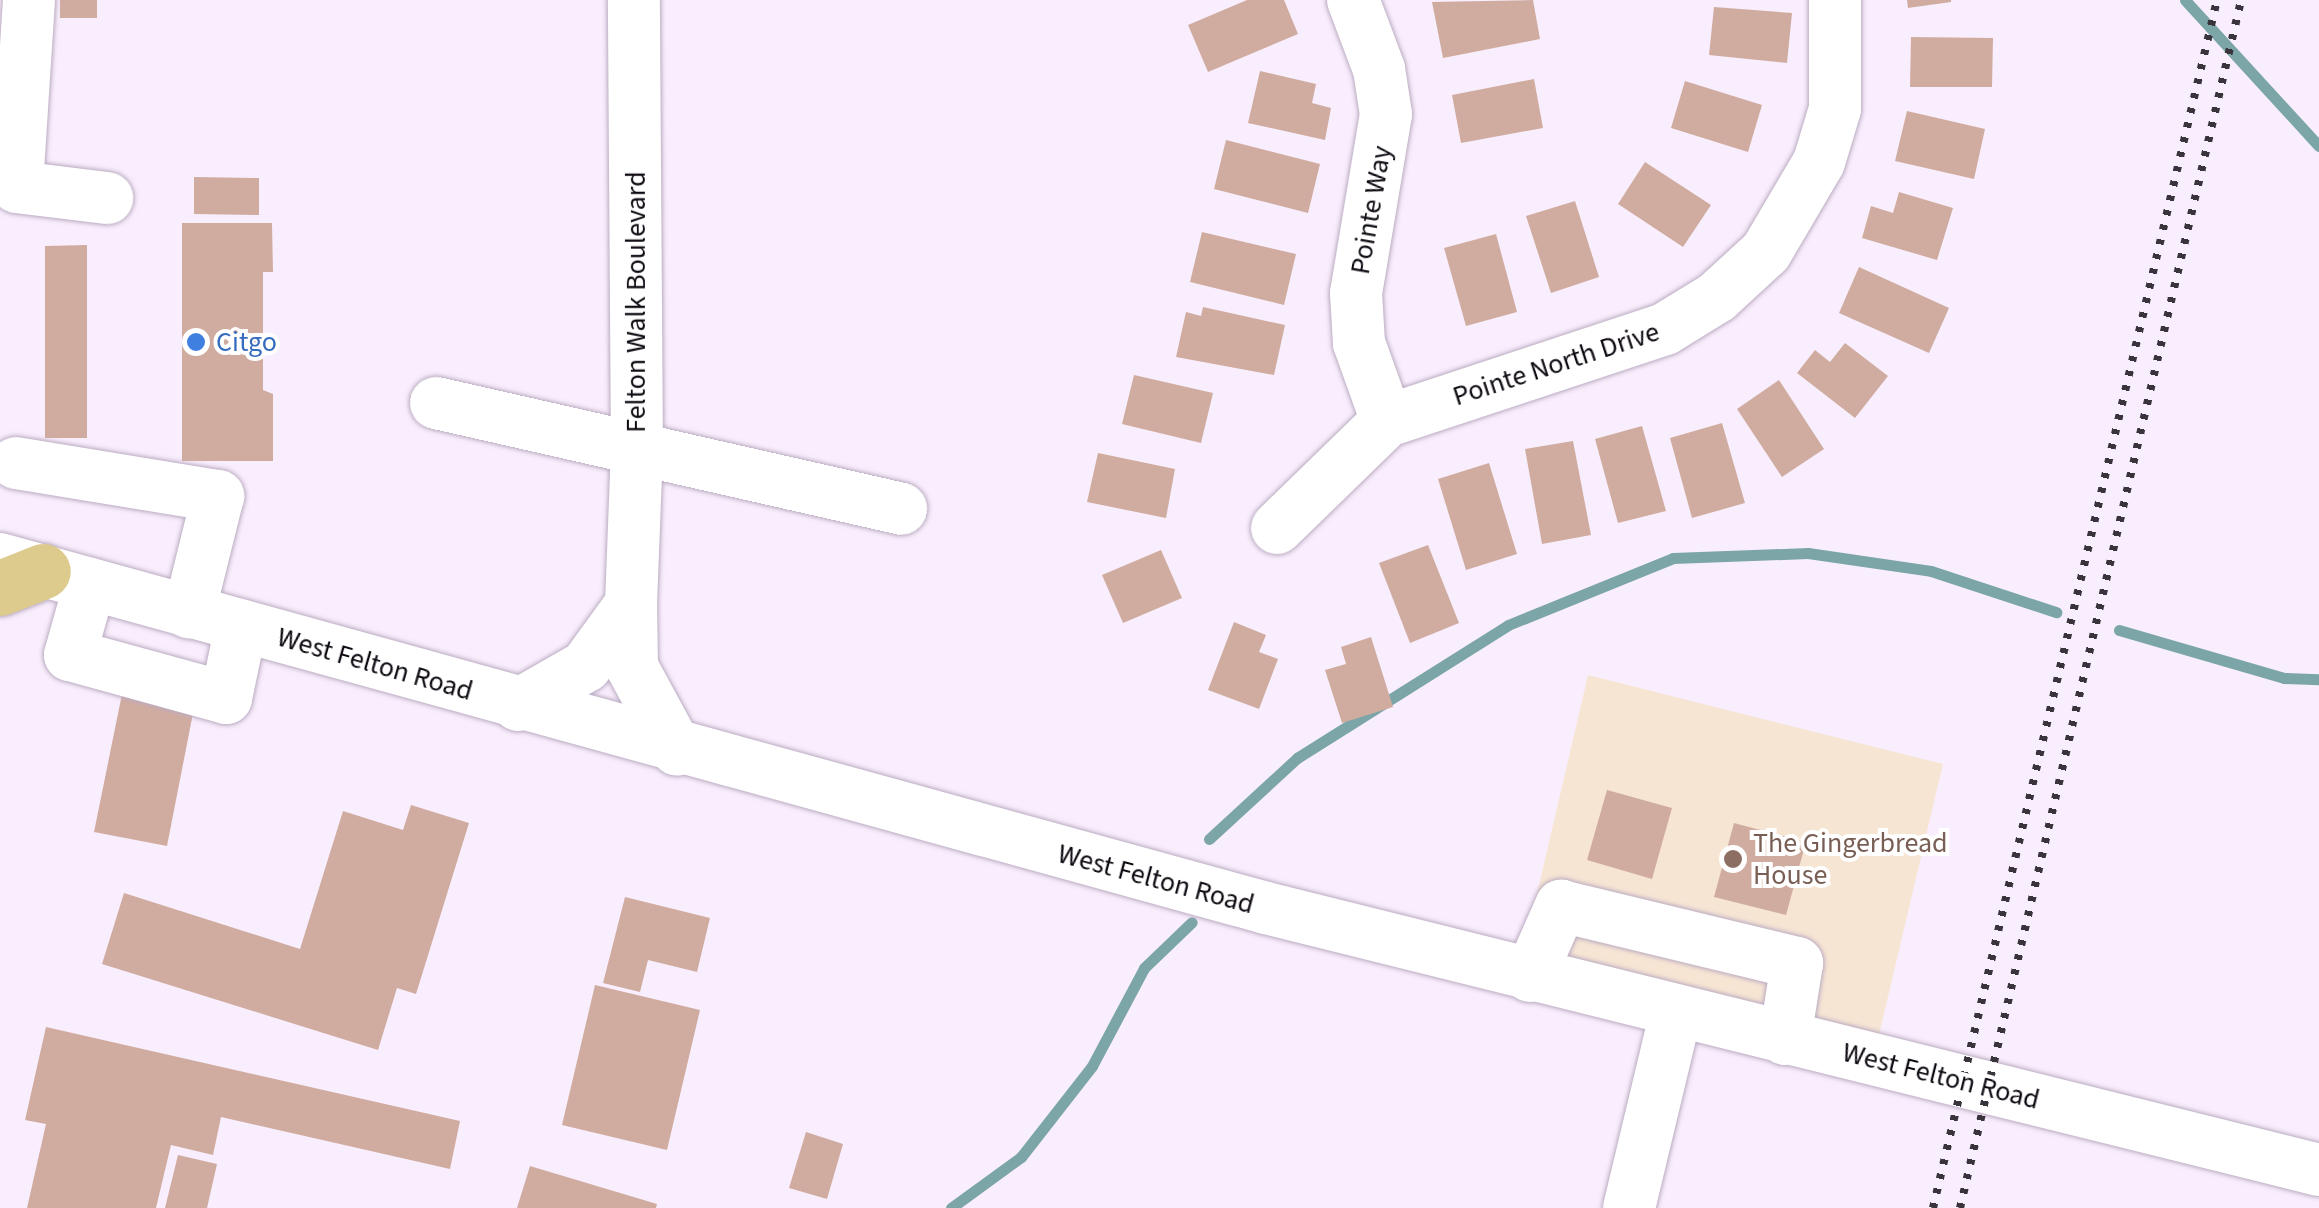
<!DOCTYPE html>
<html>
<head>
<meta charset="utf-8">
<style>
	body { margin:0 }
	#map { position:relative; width:2319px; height:1208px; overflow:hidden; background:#f9eefd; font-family:"Source Sans 3",sans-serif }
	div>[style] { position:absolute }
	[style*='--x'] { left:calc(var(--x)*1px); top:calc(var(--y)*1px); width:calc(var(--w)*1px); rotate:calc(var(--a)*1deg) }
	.education>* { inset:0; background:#f7e5d4 }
	.stream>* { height:11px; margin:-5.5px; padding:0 5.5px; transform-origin:5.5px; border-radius:5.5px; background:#7ba5a7 }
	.building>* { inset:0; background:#d0aca0 }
	.roads { filter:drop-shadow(0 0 2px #bbacc2) drop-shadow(0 0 2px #bbacc2) }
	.minor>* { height:52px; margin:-26px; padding:0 26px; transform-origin:26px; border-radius:26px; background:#fff }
	.major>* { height:55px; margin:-27.5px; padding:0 27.5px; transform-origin:27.5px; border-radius:27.5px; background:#ddcb8e }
	.rail>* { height:8px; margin-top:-4px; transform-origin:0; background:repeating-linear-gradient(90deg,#39333c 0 5px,transparent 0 15px) }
	.dots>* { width:28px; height:28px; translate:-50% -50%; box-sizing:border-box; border:5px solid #fff; border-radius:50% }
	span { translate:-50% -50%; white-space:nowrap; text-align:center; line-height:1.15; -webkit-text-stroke:8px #fff; paint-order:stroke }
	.street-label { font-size:28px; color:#0f0a12 }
	.shop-label { font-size:28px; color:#366cbe }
	.left { translate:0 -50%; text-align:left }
	.education-label { font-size:28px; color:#785e54 }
</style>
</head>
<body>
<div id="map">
	<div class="education">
		<i style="clip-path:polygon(1588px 675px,1943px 764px,1878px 1039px,1523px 954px)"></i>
	</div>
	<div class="stream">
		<i style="--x:2185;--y:0;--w:198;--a:47.5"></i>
		<i style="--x:2119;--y:630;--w:172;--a:16.2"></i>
		<i style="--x:2284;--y:678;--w:35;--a:2"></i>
		<i style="--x:1209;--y:839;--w:120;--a:-42.6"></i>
		<i style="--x:1297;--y:758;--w:249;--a:-32.2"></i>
		<i style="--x:1508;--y:625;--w:178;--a:-22.1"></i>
		<i style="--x:1673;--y:558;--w:135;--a:-2.1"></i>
		<i style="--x:1808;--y:553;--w:124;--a:8.3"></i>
		<i style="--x:1931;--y:571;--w:132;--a:18.2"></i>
		<i style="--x:951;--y:1208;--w:87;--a:-36.1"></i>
		<i style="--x:1021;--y:1157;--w:115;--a:-52"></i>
		<i style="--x:1092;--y:1066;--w:111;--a:-62"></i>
		<i style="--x:1144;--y:968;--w:66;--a:-43.8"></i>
	</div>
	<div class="building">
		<i style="clip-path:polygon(60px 0,97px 0,97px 18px,60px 18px)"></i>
		<i style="clip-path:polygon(1247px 0,1284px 0,1298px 34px,1208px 72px,1188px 25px)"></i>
		<i style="clip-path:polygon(1533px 0,1540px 39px,1443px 58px,1432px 2px)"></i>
		<i style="clip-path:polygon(1907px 0,1951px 0,1951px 2px,1908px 8px)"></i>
		<i style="clip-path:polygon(1714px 7px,1792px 13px,1787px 63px,1709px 55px)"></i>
		<i style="clip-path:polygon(1911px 37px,1993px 38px,1992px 87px,1910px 87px)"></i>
		<i style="clip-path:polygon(1260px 71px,1316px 84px,1312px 103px,1331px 108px,1325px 140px,1248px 123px)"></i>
		<i style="clip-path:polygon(1534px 79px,1543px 128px,1461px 143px,1452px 95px)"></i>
		<i style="clip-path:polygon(1685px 81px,1762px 105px,1748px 152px,1671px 128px)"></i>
		<i style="clip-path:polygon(1907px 111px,1985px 129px,1974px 179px,1895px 161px)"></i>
		<i style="clip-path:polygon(1226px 140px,1320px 164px,1308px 213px,1214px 189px)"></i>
		<i style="clip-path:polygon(1645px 162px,1711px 205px,1683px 247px,1618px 204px)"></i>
		<i style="clip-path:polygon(194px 177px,259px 178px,259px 215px,194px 214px)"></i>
		<i style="clip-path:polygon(1899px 192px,1953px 208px,1937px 260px,1862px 238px,1871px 206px,1893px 213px)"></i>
		<i style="clip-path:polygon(1575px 201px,1599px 277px,1551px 293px,1526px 216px)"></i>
		<i style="clip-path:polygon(182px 223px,272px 223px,273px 272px,263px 272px,263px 390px,273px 394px,273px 461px,182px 461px)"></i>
		<i style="clip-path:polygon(1202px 232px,1296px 254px,1284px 305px,1190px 282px)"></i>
		<i style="clip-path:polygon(1496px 234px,1517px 312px,1466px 326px,1444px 248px)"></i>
		<i style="clip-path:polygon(87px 245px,87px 438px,45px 438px,45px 246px)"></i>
		<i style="clip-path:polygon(1859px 267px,1949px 308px,1929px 353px,1839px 313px)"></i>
		<i style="clip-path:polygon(1203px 307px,1285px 325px,1274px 375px,1176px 357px,1186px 312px,1201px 316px)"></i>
		<i style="clip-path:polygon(1845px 343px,1888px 376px,1855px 418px,1797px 373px,1815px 350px,1830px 362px)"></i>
		<i style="clip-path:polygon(1134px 375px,1213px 393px,1201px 443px,1122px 424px)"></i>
		<i style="clip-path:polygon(1779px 380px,1824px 449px,1782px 477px,1737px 409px)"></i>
		<i style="clip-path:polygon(1722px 423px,1745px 503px,1692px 518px,1670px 438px)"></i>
		<i style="clip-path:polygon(1642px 426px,1666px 511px,1618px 523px,1595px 439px)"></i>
		<i style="clip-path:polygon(1573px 441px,1591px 535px,1542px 544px,1525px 449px)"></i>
		<i style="clip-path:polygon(1098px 453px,1175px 469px,1166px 518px,1087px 502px)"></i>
		<i style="clip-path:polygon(1489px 463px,1517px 554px,1466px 570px,1438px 479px)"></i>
		<i style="clip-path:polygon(1428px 545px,1459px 623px,1410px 643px,1379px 563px)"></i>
		<i style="clip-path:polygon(1161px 550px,1182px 598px,1123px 623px,1102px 575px)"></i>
		<i style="clip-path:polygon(1234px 622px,1266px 635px,1259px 652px,1278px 659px,1259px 709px,1208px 690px)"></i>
		<i style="clip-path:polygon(1371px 637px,1393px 707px,1342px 723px,1325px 670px,1346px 664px,1341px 647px)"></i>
		<i style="clip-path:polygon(123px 689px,195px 703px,167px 846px,94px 832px)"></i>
		<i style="clip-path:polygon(1607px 790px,1672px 808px,1652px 879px,1587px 860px)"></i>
		<i style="clip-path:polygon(411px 805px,469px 823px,416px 994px,397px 988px,378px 1050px,102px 964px,124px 893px,300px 949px,343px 811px,403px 830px)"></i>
		<i style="clip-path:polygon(1734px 823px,1806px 842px,1786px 915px,1714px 897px)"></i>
		<i style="clip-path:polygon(625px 897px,710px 918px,697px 972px,648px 960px,640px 992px,603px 983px)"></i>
		<i style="clip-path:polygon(595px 985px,700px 1010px,667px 1150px,562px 1125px)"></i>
		<i style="clip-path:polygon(46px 1027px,460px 1121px,450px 1169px,221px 1117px,213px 1155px,171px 1145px,156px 1208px,27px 1208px,46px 1124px,25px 1120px)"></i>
		<i style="clip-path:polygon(806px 1132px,843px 1144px,827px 1199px,789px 1188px)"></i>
		<i style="clip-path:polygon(178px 1155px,217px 1164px,207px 1208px,165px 1208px)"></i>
		<i style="clip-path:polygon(530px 1166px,657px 1204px,656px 1208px,517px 1208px)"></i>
	</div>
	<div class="roads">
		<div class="minor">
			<i style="--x:29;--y:0;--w:187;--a:93.7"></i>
			<i style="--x:17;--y:187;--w:91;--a:7"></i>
			<i style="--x:1353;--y:0;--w:74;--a:69.4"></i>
			<i style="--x:1379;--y:69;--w:46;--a:81.2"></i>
			<i style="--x:1386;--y:114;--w:181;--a:99.5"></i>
			<i style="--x:1356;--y:293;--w:50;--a:86.6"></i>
			<i style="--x:1359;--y:343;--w:83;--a:70.3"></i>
			<i style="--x:436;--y:403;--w:477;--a:12.8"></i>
			<i style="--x:16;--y:463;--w:205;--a:9.3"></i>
			<i style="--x:218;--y:496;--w:120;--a:104"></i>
			<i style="--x:1277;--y:528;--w:153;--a:-44.2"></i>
			<i style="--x:1387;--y:421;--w:293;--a:-18.3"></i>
			<i style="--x:1665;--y:329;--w:61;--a:-31.6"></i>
			<i style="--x:1717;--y:297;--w:67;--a:-42.6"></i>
			<i style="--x:1766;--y:252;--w:104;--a:-59.5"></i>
			<i style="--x:1819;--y:162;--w:55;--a:-73.2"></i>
			<i style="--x:1835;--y:109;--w:109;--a:-90"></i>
			<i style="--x:0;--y:559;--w:1313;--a:15.41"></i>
			<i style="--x:1266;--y:908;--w:1085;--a:13.97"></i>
			<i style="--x:90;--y:584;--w:74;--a:105.7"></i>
			<i style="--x:70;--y:655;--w:162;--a:15.4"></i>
			<i style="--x:226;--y:698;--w:74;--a:-78.2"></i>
			<i style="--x:631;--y:604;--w:153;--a:-87.8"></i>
			<i style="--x:637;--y:451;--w:451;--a:-90.4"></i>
			<i style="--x:518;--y:705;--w:78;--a:-29.8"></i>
			<i style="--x:586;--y:666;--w:77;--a:-54"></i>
			<i style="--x:631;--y:604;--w:63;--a:89.1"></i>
			<i style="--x:632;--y:667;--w:94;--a:61.5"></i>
			<i style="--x:1530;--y:976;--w:77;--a:-66.1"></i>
			<i style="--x:1561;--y:906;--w:243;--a:13.6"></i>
			<i style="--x:1797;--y:963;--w:77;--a:99"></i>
			<i style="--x:1629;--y:1208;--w:202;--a:-76.5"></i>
		</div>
		<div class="major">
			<i style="--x:0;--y:588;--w:46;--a:-21.6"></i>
		</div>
	</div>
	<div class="rail">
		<i style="--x:1933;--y:1208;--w:1241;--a:-76.77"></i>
		<i style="--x:1960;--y:1208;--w:1240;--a:-76.9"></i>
	</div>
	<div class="dots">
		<i style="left:196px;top:342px;background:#3f7fe0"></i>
		<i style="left:1733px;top:859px;background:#8d6e63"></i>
	</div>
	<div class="street-label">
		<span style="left:1371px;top:210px;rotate:-80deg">Pointe Way</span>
		<span style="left:636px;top:302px;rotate:-90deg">Felton Walk Boulevard</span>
		<span style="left:1556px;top:364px;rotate:-18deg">Pointe North Drive</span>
		<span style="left:375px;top:664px;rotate:16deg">West Felton Road</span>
		<span style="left:1156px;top:879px;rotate:15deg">West Felton Road</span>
		<span style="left:1941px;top:1076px;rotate:14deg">West Felton Road</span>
	</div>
	<div class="shop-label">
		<span class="left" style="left:216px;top:342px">Citgo</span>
	</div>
	<div class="education-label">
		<span class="left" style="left:1753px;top:859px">The Gingerbread<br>House</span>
	</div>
</div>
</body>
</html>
